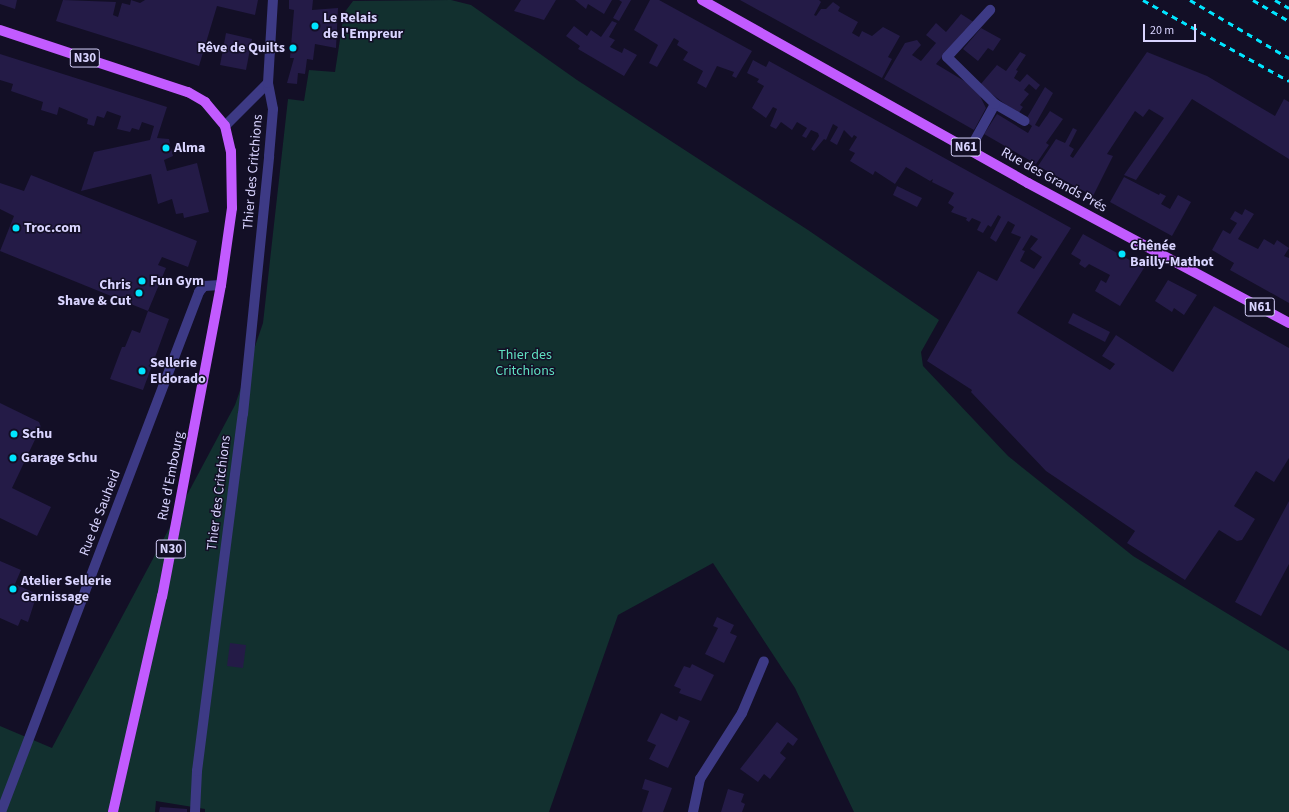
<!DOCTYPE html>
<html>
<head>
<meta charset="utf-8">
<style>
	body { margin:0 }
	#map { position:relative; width:1289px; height:812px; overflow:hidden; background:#130f26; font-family:"Source Sans 3",sans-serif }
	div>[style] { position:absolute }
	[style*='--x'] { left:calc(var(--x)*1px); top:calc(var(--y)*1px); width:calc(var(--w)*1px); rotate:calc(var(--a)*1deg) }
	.green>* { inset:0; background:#12302f }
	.building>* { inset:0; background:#241b47 }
	.street>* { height:10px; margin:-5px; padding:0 5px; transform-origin:5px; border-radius:5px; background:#3d3a85 }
	.primary>* { height:10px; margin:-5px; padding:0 5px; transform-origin:5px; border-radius:5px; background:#c25bff }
	.rail>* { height:3px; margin-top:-1.5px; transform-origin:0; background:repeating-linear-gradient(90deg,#00e5ff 0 6px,transparent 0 11px) }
	.dots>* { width:11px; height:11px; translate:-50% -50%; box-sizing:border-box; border:2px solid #130f26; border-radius:50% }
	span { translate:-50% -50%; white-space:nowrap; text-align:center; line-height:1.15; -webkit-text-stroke:3px #130f26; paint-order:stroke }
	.shield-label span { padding:1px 3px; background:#130f26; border:1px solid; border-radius:3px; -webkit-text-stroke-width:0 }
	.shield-label { font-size:13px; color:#d9d4ff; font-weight:700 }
	.poi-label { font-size:14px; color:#d9d4ff; font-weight:700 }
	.left { translate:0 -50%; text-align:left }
	.right { translate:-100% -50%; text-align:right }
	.street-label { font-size:14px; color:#d9d4ff }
	.park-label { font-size:14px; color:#5fe0c0 }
	.scale { position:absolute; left:1143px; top:24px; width:53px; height:18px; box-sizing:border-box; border:2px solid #d9d4ff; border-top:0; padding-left:5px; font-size:12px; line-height:14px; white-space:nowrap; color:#d9d4ff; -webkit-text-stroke:3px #130f26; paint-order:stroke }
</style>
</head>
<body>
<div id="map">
	<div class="green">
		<i style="clip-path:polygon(451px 0,471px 5px,577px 80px,808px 230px,939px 320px,921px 352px,923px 366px,1008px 456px,1133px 556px,1289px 651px,1289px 812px,854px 812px,795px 688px,713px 563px,618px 615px,549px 812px,205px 812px,205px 809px,156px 801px,155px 812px,0 812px,0 726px,52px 748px,235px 405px,263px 323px,288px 99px,304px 101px,309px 70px,335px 72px,344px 13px,353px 1px)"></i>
	</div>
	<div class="building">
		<i style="clip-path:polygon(0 0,17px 0,15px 9px,0 4px)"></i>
		<i style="clip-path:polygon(63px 0,116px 2px,113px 15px,118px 17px,122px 3px,130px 5px,131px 0,140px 3px,145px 0,258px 0,255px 15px,217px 6px,199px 66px,56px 21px)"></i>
		<i style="clip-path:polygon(289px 0,313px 0,312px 10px,338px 8px,336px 48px,315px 44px,313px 60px,307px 59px,305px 74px,298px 73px,297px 84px,287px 83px,294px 58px,290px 58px,294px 10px,289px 9px)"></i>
		<i style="clip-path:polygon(521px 0,556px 0,544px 20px,514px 11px)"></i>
		<i style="clip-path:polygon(575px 0,612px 0,604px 14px,588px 4px,586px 9px)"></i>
		<i style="clip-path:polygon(619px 0,631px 0,619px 21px,613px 18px,622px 2px)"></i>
		<i style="clip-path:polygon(650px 0,659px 0,752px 51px,736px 78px,732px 76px,734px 72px,717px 66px,706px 88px,697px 83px,703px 71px,683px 60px,688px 52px,677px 45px,679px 41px,674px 38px,657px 67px,649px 63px,658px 45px,634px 30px)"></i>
		<i style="clip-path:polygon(740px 0,819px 0,821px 2px,814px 15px,816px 16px,821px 9px,826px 9px,833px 2px,840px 7px,838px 11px,858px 22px,852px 33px,859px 37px,862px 31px,872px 36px,883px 27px,900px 36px,888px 57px,892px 59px,882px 78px)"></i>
		<i style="clip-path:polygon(961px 14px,975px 23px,967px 32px,965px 30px,936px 64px,966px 82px,980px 96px,986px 108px,974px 130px,884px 79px,905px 43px,917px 40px,921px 45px,912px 55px,921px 61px,936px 43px,926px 35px,936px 23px,946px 32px)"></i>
		<i style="clip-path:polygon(612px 21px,617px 23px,609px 37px,615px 40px,610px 47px,622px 53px,624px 48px,637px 55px,624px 76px,578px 49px,580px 46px,566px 36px,574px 26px,587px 36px,591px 30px,601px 37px)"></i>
		<i style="clip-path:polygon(981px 28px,1001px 39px,993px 51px,988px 48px,978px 61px,963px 49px)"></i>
		<i style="clip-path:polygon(226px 33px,252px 39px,246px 70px,220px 65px)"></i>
		<i style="clip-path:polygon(1020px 52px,1026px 55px,1016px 70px,1018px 71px,1014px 78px,1020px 82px,1027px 74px,1040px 85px,1036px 90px,1029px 84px,1024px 90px,1029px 94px,1020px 105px,1023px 107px,1018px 114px,980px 85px,997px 65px,1006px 71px)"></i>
		<i style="clip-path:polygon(1147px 52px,1207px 76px,1275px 116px,1284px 99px,1289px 102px,1289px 159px,1192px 99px,1136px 180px,1124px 175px,1164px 118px,1149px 109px,1143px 117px,1135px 111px,1107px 154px,1113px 156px,1093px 196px,1038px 166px,1056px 139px,1065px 143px,1073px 128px,1077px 130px,1069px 146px,1074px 149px,1070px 156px,1073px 158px)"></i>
		<i style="clip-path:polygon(0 54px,167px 107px,157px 138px,169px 139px,173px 156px,164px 160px,167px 171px,197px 163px,209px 212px,184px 218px,183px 213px,176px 214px,172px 199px,158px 204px,151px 174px,81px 191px,94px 152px,150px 140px,154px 126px,142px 122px,139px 130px,132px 128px,130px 132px,117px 129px,121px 116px,107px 111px,104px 118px,97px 116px,94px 126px,87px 124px,88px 119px,59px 107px,57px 115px,41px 110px,43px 102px,11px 91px,13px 84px,0 80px)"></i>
		<i style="clip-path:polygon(evenodd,753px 60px,766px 67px,769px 61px,1071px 228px,1017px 313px,1110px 370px,1115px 364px,1102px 356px,1116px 335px,1173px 372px,1214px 306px,1289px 348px,1289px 458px,1274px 482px,1256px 471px,1234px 506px,1255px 519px,1242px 540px,1237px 541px,1219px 530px,1185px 580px,1127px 543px,1135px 531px,1046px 471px,971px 392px,972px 390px,927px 361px,978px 271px,997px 281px,1021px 237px,1011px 233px,1015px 225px,1008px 221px,996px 242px,990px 238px,1001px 217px,998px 215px,991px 227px,988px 225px,983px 233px,977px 230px,981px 222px,972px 218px,969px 222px,966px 220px,967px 218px,951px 212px,954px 207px,948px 203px,954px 193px,932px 182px,933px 179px,930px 181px,906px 167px,895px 184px,875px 171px,873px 175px,850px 161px,855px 153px,849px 150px,857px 137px,854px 135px,852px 138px,844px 130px,837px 145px,830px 141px,838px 127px,833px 124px,826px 140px,824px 139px,814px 151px,811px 149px,819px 136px,818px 133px,811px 130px,806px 138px,802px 136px,807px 128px,797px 122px,792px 130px,781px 122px,776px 129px,770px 126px,777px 109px,773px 107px,766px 118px,752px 108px,764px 86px,757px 82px,759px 79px,747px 73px,753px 60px,1031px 235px,1038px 239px,1030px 249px,1042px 257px,1034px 269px,1020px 261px,1025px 251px,1022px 250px,1031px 235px)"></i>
		<i style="clip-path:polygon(1045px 87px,1053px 93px,1035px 125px,1039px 127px,1050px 111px,1063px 119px,1046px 143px,1049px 145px,1036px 164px,984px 134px,997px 114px,1028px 133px,1032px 126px,1025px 121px)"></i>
		<i style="clip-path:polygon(31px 175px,197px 241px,188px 267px,162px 257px,158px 265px,166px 268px,148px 311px,0 251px,14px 216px,0 209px,0 183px,24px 191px)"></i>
		<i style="clip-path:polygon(1124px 177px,1159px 195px,1160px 193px,1166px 196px,1161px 204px,1170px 209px,1178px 195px,1191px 202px,1172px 236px,1110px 202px)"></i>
		<i style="clip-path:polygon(897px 186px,922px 198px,917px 207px,893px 195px)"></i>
		<i style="clip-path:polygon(1245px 209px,1254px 214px,1238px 239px,1258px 249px,1264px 239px,1274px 245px,1277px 240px,1289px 248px,1284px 256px,1289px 258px,1289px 303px,1230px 270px,1234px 263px,1212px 250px,1223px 230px,1230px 234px,1237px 223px,1230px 219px,1235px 211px,1242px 215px)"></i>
		<i style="clip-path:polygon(1083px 234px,1144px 268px,1120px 306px,1095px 291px,1101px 280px,1106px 283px,1110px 275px,1089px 264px,1085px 268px,1079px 264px,1081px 260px,1071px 254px)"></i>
		<i style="clip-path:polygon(1168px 280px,1197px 295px,1184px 315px,1174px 308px,1172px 312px,1155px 301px)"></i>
		<i style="clip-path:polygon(148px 311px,169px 319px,143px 390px,110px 379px,122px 347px,125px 347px,132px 330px,140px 333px)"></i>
		<i style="clip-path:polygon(1073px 313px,1110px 332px,1105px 342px,1068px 323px)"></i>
		<i style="clip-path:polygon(0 403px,39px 422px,41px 427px,12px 488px,51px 507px,37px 536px,0 518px)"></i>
		<i style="clip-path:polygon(1289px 501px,1289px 564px,1261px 616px,1235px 602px)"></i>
		<i style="clip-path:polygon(0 561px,21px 570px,15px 584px,37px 594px,28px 622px,21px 619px,18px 626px,0 618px)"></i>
		<i style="clip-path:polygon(717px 617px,734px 625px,730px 633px,737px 636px,724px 663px,705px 654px,718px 628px,713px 626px)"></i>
		<i style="clip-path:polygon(230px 643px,246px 645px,243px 668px,227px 666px)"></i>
		<i style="clip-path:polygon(692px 664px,714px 675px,701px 701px,679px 693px,681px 689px,674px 686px,684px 666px,690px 668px)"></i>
		<i style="clip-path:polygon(661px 713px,677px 721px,679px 716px,690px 721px,668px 768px,649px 759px,656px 745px,647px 741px)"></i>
		<i style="clip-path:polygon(777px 722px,798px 739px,793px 746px,788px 742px,780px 753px,786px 758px,770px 779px,764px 774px,758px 782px,740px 769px)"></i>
		<i style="clip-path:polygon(645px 779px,672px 788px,663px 812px,642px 812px,649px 791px,642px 789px)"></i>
		<i style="clip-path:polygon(728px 789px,744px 794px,741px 802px,745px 804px,742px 812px,721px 812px)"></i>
		<i style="clip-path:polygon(160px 807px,187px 809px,187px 812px,159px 812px)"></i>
	</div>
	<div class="street">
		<i style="--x:995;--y:104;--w:34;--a:30"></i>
		<i style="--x:225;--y:126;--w:61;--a:-45"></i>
		<i style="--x:970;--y:149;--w:51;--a:-60.9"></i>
		<i style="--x:995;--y:104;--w:67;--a:-135.6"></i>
		<i style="--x:947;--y:57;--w:64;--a:-47.5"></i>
		<i style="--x:1;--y:812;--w:556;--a:-69.15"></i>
		<i style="--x:199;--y:292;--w:8;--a:-50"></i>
		<i style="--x:204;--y:286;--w:17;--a:-3"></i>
		<i style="--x:195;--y:812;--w:41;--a:-87.2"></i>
		<i style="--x:197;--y:771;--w:360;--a:-82.7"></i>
		<i style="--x:243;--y:414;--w:259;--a:-84.2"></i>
		<i style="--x:269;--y:156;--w:47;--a:-85.1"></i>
		<i style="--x:273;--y:109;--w:26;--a:-101"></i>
		<i style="--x:268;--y:83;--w:83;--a:-86.6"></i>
		<i style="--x:693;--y:812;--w:34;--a:-78"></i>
		<i style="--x:700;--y:779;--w:78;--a:-57.5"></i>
		<i style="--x:742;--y:713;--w:56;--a:-67.1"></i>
	</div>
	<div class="primary">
		<i style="--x:702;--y:0;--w:374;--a:29.3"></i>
		<i style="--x:1028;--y:183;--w:296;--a:28.2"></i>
		<i style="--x:0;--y:30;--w:198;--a:18.3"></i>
		<i style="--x:188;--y:92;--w:20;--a:30"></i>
		<i style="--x:205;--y:102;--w:31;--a:50"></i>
		<i style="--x:225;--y:126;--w:26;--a:77"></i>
		<i style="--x:231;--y:151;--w:57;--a:89"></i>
		<i style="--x:232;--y:208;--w:78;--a:98.1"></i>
		<i style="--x:221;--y:285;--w:317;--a:100.7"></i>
		<i style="--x:162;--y:596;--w:221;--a:102.8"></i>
	</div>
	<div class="rail">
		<i style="--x:1143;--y:0;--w:167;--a:29"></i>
		<i style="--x:1190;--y:0;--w:115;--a:30.4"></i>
		<i style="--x:1253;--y:0;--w:42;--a:30.3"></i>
		<i style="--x:1275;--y:0;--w:16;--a:30"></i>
	</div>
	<div class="dots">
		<i style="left:315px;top:26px;background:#00e5ff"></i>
		<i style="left:293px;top:48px;background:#00e5ff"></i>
		<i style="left:166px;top:148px;background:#00e5ff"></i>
		<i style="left:16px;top:228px;background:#00e5ff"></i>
		<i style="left:1122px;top:254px;background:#00e5ff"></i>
		<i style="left:142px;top:281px;background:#00e5ff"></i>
		<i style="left:139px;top:293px;background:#00e5ff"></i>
		<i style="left:142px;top:371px;background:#00e5ff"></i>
		<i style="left:14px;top:434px;background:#00e5ff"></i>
		<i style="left:13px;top:458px;background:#00e5ff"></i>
		<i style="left:13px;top:589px;background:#00e5ff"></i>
	</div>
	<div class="shield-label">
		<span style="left:85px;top:58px">N30</span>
		<span style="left:966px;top:147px">N61</span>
		<span style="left:1260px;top:307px">N61</span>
		<span style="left:171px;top:549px">N30</span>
	</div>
	<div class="poi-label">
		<span class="left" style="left:323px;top:26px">Le Relais<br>de l'Empreur</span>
		<span class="right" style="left:285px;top:48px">Rêve de Quilts</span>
		<span class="left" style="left:174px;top:148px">Alma</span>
		<span class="left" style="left:24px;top:228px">Troc.com</span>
		<span class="left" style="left:1130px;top:254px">Chênée<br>Bailly-Mathot</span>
		<span class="left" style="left:150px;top:281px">Fun Gym</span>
		<span class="right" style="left:131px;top:293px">Chris<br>Shave &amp; Cut</span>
		<span class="left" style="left:150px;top:371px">Sellerie<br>Eldorado</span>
		<span class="left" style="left:22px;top:434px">Schu</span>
		<span class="left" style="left:21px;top:458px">Garage Schu</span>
		<span class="left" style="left:21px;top:589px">Atelier Sellerie<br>Garnissage</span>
	</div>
	<div class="street-label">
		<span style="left:253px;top:172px;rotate:-85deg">Thier des Critchions</span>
		<span style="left:1054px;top:180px;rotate:29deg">Rue des Grands Prés</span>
		<span style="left:171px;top:476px;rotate:-79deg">Rue d'Embourg</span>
		<span style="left:219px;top:493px;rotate:-83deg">Thier des Critchions</span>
		<span style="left:100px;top:513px;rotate:-69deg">Rue de Sauheid</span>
	</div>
	<div class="park-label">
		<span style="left:525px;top:363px">Thier des<br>Critchions</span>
	</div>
	<div class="scale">20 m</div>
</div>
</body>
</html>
